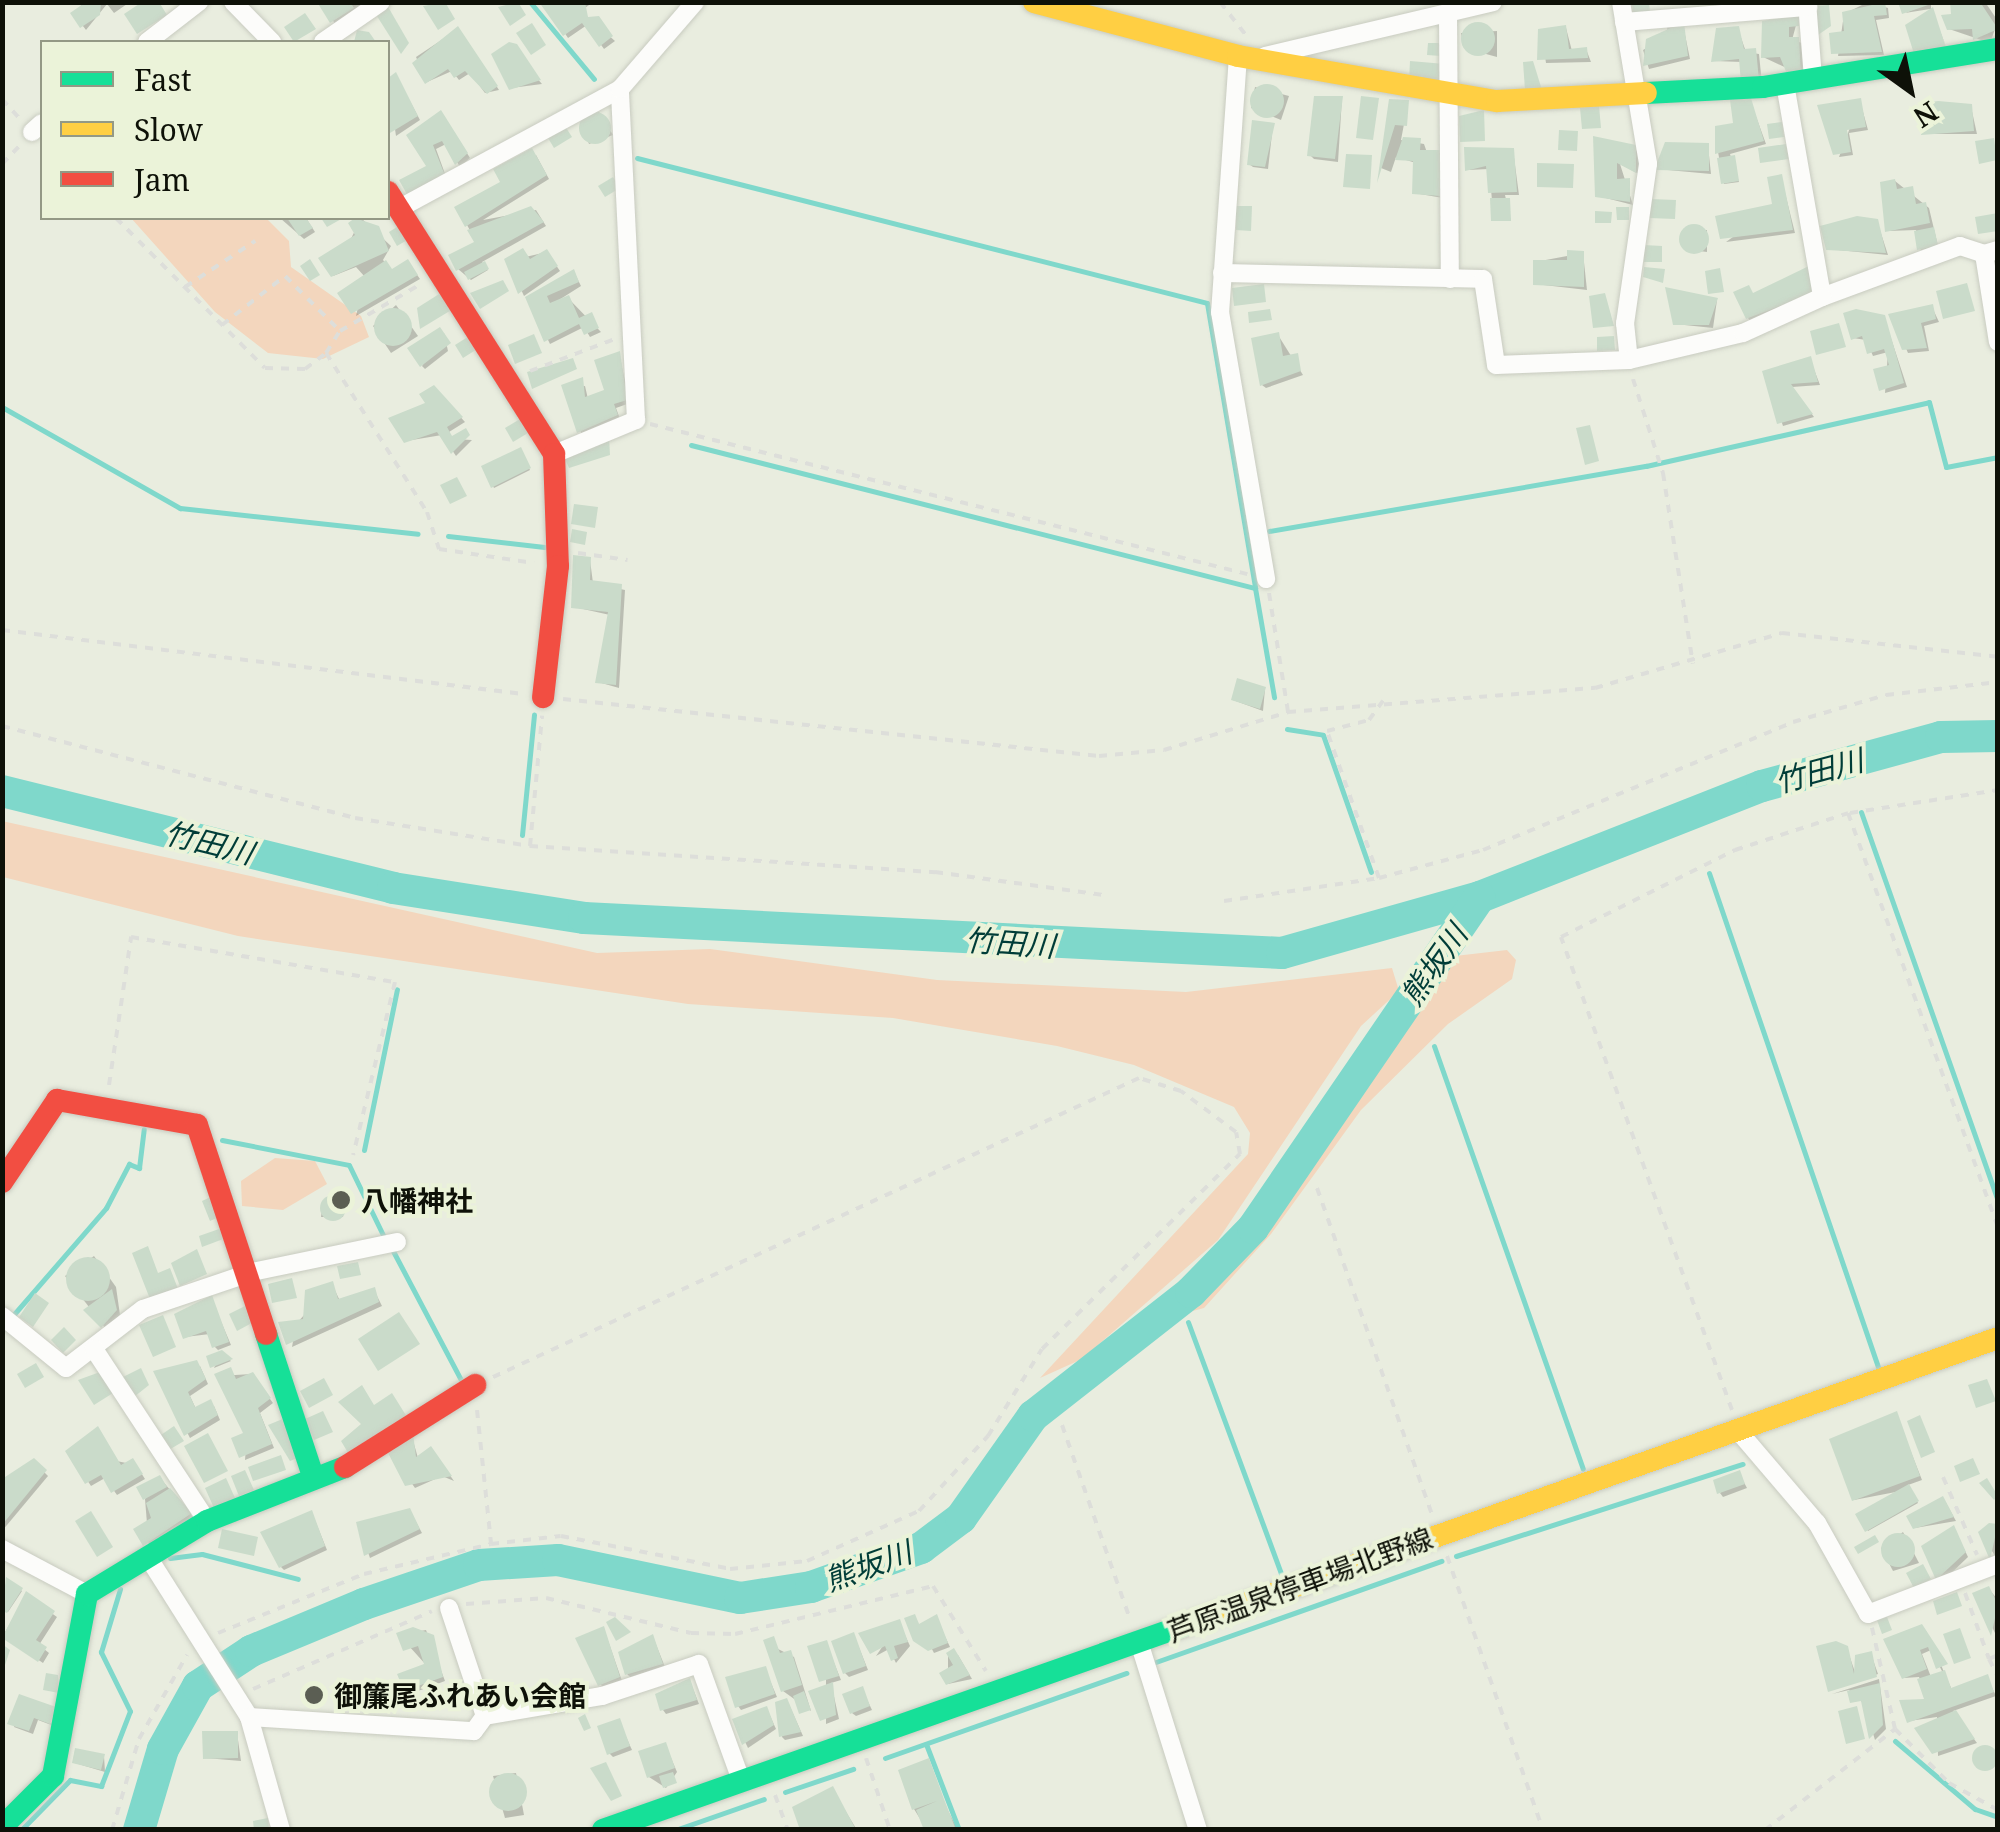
<!DOCTYPE html>
<html>
<head>
<meta charset="utf-8">
<style>
	body { margin:0 }
	#map { position:relative; width:2000px; height:1832px; overflow:hidden; background:#e9eddf; font-family:"Noto Serif","Noto Sans JP",serif }
	div>[style] { position:absolute }
	[style*='--x'] { left:calc(var(--x)*1px); top:calc(var(--y)*1px); width:calc(var(--w)*1px); rotate:calc(var(--a)*1deg) }
	.green>* { inset:0; background:#f3d6bd }
	.shadow>* { inset:0; background:#0003 }
	.round { border-radius:50% }
	.stream>* { height:5px; margin:-2.5px; padding:0 2.5px; transform-origin:2.5px; border-radius:2.5px; background:#7fd8cb }
	.river>* { height:32px; margin:-16px; padding:0 16px; transform-origin:16px; border-radius:16px; background:#7fd8cb }
	.building>* { inset:0; background:#cadbca }
	.path>* { height:4px; margin-top:-2px; transform-origin:0; background:repeating-linear-gradient(90deg,#dddeda 0 8px,transparent 0 16px) }
	.roads { filter:drop-shadow(0 0 2px #c8cbc0) drop-shadow(0 0 2px #c8cbc0) }
	.street>* { height:18px; margin:-9px; padding:0 9px; transform-origin:9px; border-radius:9px; background:#fcfcfa }
	.fast>* { height:22px; margin:-11px; padding:0 11px; transform-origin:11px; border-radius:11px; background:#16e098 }
	.slow>* { height:22px; margin:-11px; padding:0 11px; transform-origin:11px; border-radius:11px; background:#ffcf43 }
	.jam>* { height:22px; margin:-11px; padding:0 11px; transform-origin:11px; border-radius:11px; background:#f24e42 }
	.dots>* { width:28px; height:28px; translate:-50% -50%; box-sizing:border-box; border:5px solid #ebf3d9; border-radius:50% }
	span { translate:-50% -50%; white-space:nowrap; text-align:center; line-height:1.15; -webkit-text-stroke:8px #ebf3d9; paint-order:stroke }
	.poi-label { font-size:28px; color:#0e1108; font-weight:700 }
	.left { translate:0 -50%; text-align:left }
	.street-label { font-size:28px; color:#0e1108 }
	.water-label { font-size:30px; color:#003d38; font-style:italic }
	.frame { position:absolute; inset:0; border:5px solid #0e1108; pointer-events:none }
	.legend { position:absolute; left:40px; top:40px; width:350px; height:180px; box-sizing:border-box; background:#ebf3d9; border:2px solid #939985; margin:0; padding:12px 18px; list-style:none; font-size:30px; color:#0e1108 }
	.legend li { display:flex; align-items:center; gap:20px; height:50px }
	.legend b { width:50px; border:2px solid #939985 }
	.north { position:absolute; left:1860px; top:40px; width:100px; height:100px; -webkit-text-stroke:8px #ebf3d9; paint-order:stroke; rotate:147deg; font-size:28px; font-weight:700; line-height:40px; text-align:center; color:#0e1108 }
	.north::after { content:''; display:block; margin:auto; width:35px; height:45px; background:#0e1108; clip-path:polygon(50% 0,100% 100%,50% 72%,0 100%) }
</style>
</head>
<body>
<div id="map">
	<div class="green">
		<i style="clip-path:polygon(131px 218px,266px 218px,289px 241px,291px 267px,361px 316px,369px 337px,323px 359px,268px 353px,215px 312px)"></i>
		<i style="clip-path:polygon(2px 821px,597px 953px,710px 949px,937px 980px,1186px 992px,1392px 968px,1399px 991px,1361px 1026px,1218px 1240px,1082px 1359px,1040px 1378px,1248px 1154px,1250px 1133px,1234px 1107px,1134px 1065px,1057px 1046px,893px 1018px,688px 1004px,238px 936px,3px 877px)"></i>
		<i style="clip-path:polygon(1507px 950px,1516px 960px,1512px 979px,1448px 1024px,1361px 1110px,1271px 1234px,1204px 1308px,1189px 1312px,1282px 1200px,1442px 970px,1455px 956px)"></i>
		<i style="clip-path:polygon(275px 1158px,315px 1161px,327px 1184px,283px 1210px,242px 1206px,241px 1181px)"></i>
	</div>
	<div class="shadow">
		<i style="clip-path:polygon(85px 2px,130px 2px,114px 13px,107px 4px,86px 30px,73px 13px)"></i>
		<i style="clip-path:polygon(320px 2px,365px 2px,336px 25px)"></i>
		<i style="clip-path:polygon(544px 2px,593px 2px,581px 11px,615px 41px,604px 49px,587px 25px,568px 38px)"></i>
		<i style="clip-path:polygon(1868px 2px,1888px 8px,1889px 18px,1876px 20px,1884px 55px,1838px 56px,1844px 14px)"></i>
		<i style="clip-path:polygon(1931px 2px,1931px 9px,1948px 51px,1930px 9px,1905px 13px)"></i>
		<i style="clip-path:polygon(1953px 2px,1985px 2px,1998px 21px,1990px 43px,1949px 29px)"></i>
		<i style="clip-path:polygon(1798px 18px,1792px 40px,1802px 43px,1804px 76px,1763px 57px,1765px 23px)"></i>
		<i style="clip-path:polygon(1683px 25px,1690px 59px,1649px 69px,1643px 50px,1668px 36px,1667px 27px)"></i>
		<i style="clip-path:polygon(1566px 28px,1572px 51px,1586px 49px,1591px 62px,1546px 63px,1541px 31px)"></i>
		<i style="clip-path:polygon(458px 29px,461px 32px,499px 90px,485px 93px,470px 73px,459px 80px,452px 71px,427px 82px,416px 57px)"></i>
		<i style="clip-path:polygon(1738px 29px,1746px 52px,1759px 54px,1762px 84px,1742px 62px,1714px 61px)"></i>
		<i style="clip-path:polygon(1497px 31px,1497px 57px,1464px 48px,1461px 33px)"></i>
		<i style="clip-path:polygon(509px 45px,542px 84px,511px 88px)"></i>
		<i style="clip-path:polygon(396px 75px,420px 120px,396px 136px,388px 81px)"></i>
		<i style="clip-path:polygon(1255px 87px,1289px 96px,1281px 120px,1251px 108px)"></i>
		<i style="clip-path:polygon(1342px 98px,1338px 162px,1314px 159px,1310px 155px)"></i>
		<i style="clip-path:polygon(1750px 100px,1766px 144px,1730px 154px,1739px 182px,1724px 184px,1718px 152px)"></i>
		<i style="clip-path:polygon(1860px 101px,1868px 130px,1849px 133px,1853px 155px,1839px 157px)"></i>
		<i style="clip-path:polygon(1408px 103px,1401px 140px,1424px 144px,1443px 198px,1414px 193px,1416px 163px,1396px 157px,1391px 172px,1381px 168px,1391px 107px)"></i>
		<i style="clip-path:polygon(1971px 107px,1977px 134px,1924px 134px)"></i>
		<i style="clip-path:polygon(599px 112px,613px 135px,589px 144px,581px 123px)"></i>
		<i style="clip-path:polygon(444px 116px,470px 158px,460px 167px,446px 144px,436px 149px,448px 182px,409px 136px)"></i>
		<i style="clip-path:polygon(1273px 125px,1268px 169px,1253px 167px,1249px 164px)"></i>
		<i style="clip-path:polygon(1596px 139px,1639px 151px,1639px 174px,1620px 164px,1633px 205px,1598px 196px)"></i>
		<i style="clip-path:polygon(1708px 146px,1711px 174px,1657px 169px)"></i>
		<i style="clip-path:polygon(1513px 150px,1519px 195px,1505px 195px,1511px 221px,1494px 221px,1489px 169px,1468px 170px)"></i>
		<i style="clip-path:polygon(536px 155px,549px 179px,483px 220px,536px 210px,546px 226px,482px 262px,488px 270px,471px 280px,458px 269px,477px 243px,467px 225px)"></i>
		<i style="clip-path:polygon(1781px 177px,1795px 233px,1726px 242px,1775px 206px)"></i>
		<i style="clip-path:polygon(1895px 181px,1929px 208px,1938px 246px,1921px 250px,1916px 230px,1888px 231px)"></i>
		<i style="clip-path:polygon(306px 218px,315px 232px,304px 239px,280px 218px)"></i>
		<i style="clip-path:polygon(361px 218px,391px 246px,383px 260px,393px 272px,411px 266px,420px 279px,356px 316px,365px 277px,356px 267px,333px 276px)"></i>
		<i style="clip-path:polygon(1877px 221px,1888px 255px,1828px 249px)"></i>
		<i style="clip-path:polygon(1707px 230px,1707px 252px,1684px 249px,1681px 232px)"></i>
		<i style="clip-path:polygon(547px 252px,560px 271px,524px 296px,508px 261px)"></i>
		<i style="clip-path:polygon(1583px 253px,1587px 290px,1535px 284px,1535px 262px)"></i>
		<i style="clip-path:polygon(574px 272px,581px 286px,551px 305px,568px 298px,601px 332px,590px 337px,584px 327px,550px 344px,528px 299px)"></i>
		<i style="clip-path:polygon(1819px 295px,1751px 322px,1748px 318px,1754px 296px)"></i>
		<i style="clip-path:polygon(1717px 300px,1713px 328px,1675px 324px)"></i>
		<i style="clip-path:polygon(396px 305px,418px 336px,391px 353px,373px 326px)"></i>
		<i style="clip-path:polygon(1932px 307px,1939px 322px,1924px 326px,1929px 351px,1908px 353px,1892px 316px)"></i>
		<i style="clip-path:polygon(1884px 317px,1907px 387px,1885px 393px,1888px 352px,1873px 356px,1866px 340px,1853px 338px)"></i>
		<i style="clip-path:polygon(444px 333px,448px 351px,425px 369px,422px 366px)"></i>
		<i style="clip-path:polygon(1278px 335px,1303px 375px,1266px 388px,1262px 385px)"></i>
		<i style="clip-path:polygon(619px 354px,630px 403px,616px 408px,620px 419px,582px 435px,564px 388px,585px 386px,588px 399px,608px 392px)"></i>
		<i style="clip-path:polygon(1810px 359px,1820px 385px,1792px 387px,1814px 417px,1783px 426px,1765px 372px)"></i>
		<i style="clip-path:polygon(434px 388px,465px 422px,449px 432px,453px 439px,472px 440px,456px 456px,442px 435px,406px 441px)"></i>
		<i style="clip-path:polygon(520px 450px,530px 470px,494px 488px,484px 468px)"></i>
		<i style="clip-path:polygon(590px 560px,593px 583px,625px 590px,619px 688px,598px 682px,610px 615px,574px 607px)"></i>
		<i style="clip-path:polygon(1265px 689px,1263px 711px,1233px 700px)"></i>
		<i style="clip-path:polygon(346px 1199px,343px 1217px,321px 1217px,323px 1201px)"></i>
		<i style="clip-path:polygon(94px 1256px,116px 1287px,120px 1315px,106px 1329px,65px 1276px)"></i>
		<i style="clip-path:polygon(332px 1284px,340px 1301px,374px 1290px,382px 1306px,292px 1347px,296px 1324px)"></i>
		<i style="clip-path:polygon(211px 1298px,231px 1345px,218px 1350px,231px 1361px,214px 1368px,221px 1353px,214px 1346px,210px 1334px,185px 1337px)"></i>
		<i style="clip-path:polygon(200px 1366px,208px 1384px,190px 1396px,196px 1409px,214px 1406px,220px 1420px,190px 1438px,157px 1374px)"></i>
		<i style="clip-path:polygon(252px 1374px,273px 1403px,260px 1413px,274px 1448px,245px 1460px,247px 1434px,218px 1376px)"></i>
		<i style="clip-path:polygon(1896px 1414px,1922px 1480px,1908px 1485px,1918px 1503px,1868px 1531px,1858px 1515px,1901px 1491px,1854px 1500px)"></i>
		<i style="clip-path:polygon(412px 1437px,418px 1458px,434px 1453px,454px 1481px,442px 1476px,415px 1488px,390px 1452px)"></i>
		<i style="clip-path:polygon(68px 1451px,136px 1465px,145px 1479px,117px 1495px,105px 1478px,91px 1486px)"></i>
		<i style="clip-path:polygon(34px 1462px,48px 1476px,2px 1531px,2px 1481px)"></i>
		<i style="clip-path:polygon(1739px 1473px,1747px 1488px,1723px 1497px,1720px 1493px)"></i>
		<i style="clip-path:polygon(160px 1478px,194px 1518px,149px 1548px,145px 1499px)"></i>
		<i style="clip-path:polygon(1946px 1503px,1956px 1521px,1915px 1528px)"></i>
		<i style="clip-path:polygon(410px 1511px,422px 1533px,370px 1558px,358px 1523px)"></i>
		<i style="clip-path:polygon(312px 1513px,327px 1550px,284px 1570px,281px 1567px)"></i>
		<i style="clip-path:polygon(1998px 1526px,1998px 1561px,1981px 1533px)"></i>
		<i style="clip-path:polygon(1954px 1528px,1968px 1557px,1942px 1582px,1938px 1578px)"></i>
		<i style="clip-path:polygon(1903px 1532px,1919px 1563px,1893px 1571px,1881px 1548px)"></i>
		<i style="clip-path:polygon(7px 1580px,22px 1591px,8px 1612px,2px 1609px)"></i>
		<i style="clip-path:polygon(1989px 1589px,1998px 1600px,1998px 1639px,1976px 1595px)"></i>
		<i style="clip-path:polygon(26px 1595px,57px 1617px,39px 1645px,49px 1653px,43px 1663px,3px 1636px)"></i>
		<i style="clip-path:polygon(915px 1617px,920px 1626px,936px 1617px,950px 1647px,934px 1653px)"></i>
		<i style="clip-path:polygon(899px 1622px,910px 1646px,896px 1663px,889px 1649px,876px 1656px)"></i>
		<i style="clip-path:polygon(604px 1629px,622px 1681px,604px 1688px,600px 1684px)"></i>
		<i style="clip-path:polygon(426px 1630px,445px 1681px,410px 1694px,427px 1666px,399px 1635px)"></i>
		<i style="clip-path:polygon(evenodd,1926px 1631px,1952px 1690px,1987px 1677px,1996px 1696px,1953px 1711px,1977px 1743px,1938px 1756px,1937px 1717px,1909px 1721px,1928px 1701px,1919px 1677px,1904px 1678px,1926px 1631px,1931px 1650px,1943px 1673px,1931px 1677px,1922px 1654px,1931px 1650px)"></i>
		<i style="clip-path:polygon(854px 1635px,868px 1670px,849px 1677px,845px 1673px)"></i>
		<i style="clip-path:polygon(653px 1637px,665px 1667px,631px 1678px,627px 1674px)"></i>
		<i style="clip-path:polygon(826px 1643px,841px 1680px,831px 1683px,839px 1719px,826px 1724px)"></i>
		<i style="clip-path:polygon(768px 1644px,794px 1657px,811px 1711px,783px 1691px)"></i>
		<i style="clip-path:polygon(1847px 1649px,1855px 1672px,1871px 1654px,1878px 1674px,1830px 1689px)"></i>
		<i style="clip-path:polygon(948px 1655px,958px 1655px,972px 1679px,948px 1684px)"></i>
		<i style="clip-path:polygon(765px 1669px,777px 1697px,741px 1710px,738px 1706px)"></i>
		<i style="clip-path:polygon(1879px 1679px,1886px 1729px,1875px 1740px,1864px 1704px,1849px 1690px,1832px 1694px)"></i>
		<i style="clip-path:polygon(690px 1681px,699px 1704px,666px 1714px,663px 1710px)"></i>
		<i style="clip-path:polygon(862px 1689px,872px 1710px,856px 1716px,852px 1713px)"></i>
		<i style="clip-path:polygon(20px 1697px,54px 1726px,38px 1720px,33px 1734px,14px 1727px)"></i>
		<i style="clip-path:polygon(787px 1700px,803px 1736px,785px 1740px,782px 1737px)"></i>
		<i style="clip-path:polygon(767px 1709px,776px 1729px,748px 1748px,735px 1721px)"></i>
		<i style="clip-path:polygon(619px 1721px,632px 1750px,613px 1757px,609px 1753px)"></i>
		<i style="clip-path:polygon(237px 1733px,241px 1761px,205px 1758px)"></i>
		<i style="clip-path:polygon(665px 1744px,677px 1772px,666px 1788px,649px 1777px)"></i>
		<i class="round" style="left:1975px;top:1748px;width:22px;height:22px"></i>
		<i style="clip-path:polygon(104px 1756px,105px 1772px,75px 1763px)"></i>
		<i style="clip-path:polygon(928px 1761px,944px 1803px,958px 1830px,927px 1830px,914px 1809px)"></i>
		<i style="clip-path:polygon(516px 1773px,524px 1815px,505px 1818px,493px 1776px)"></i>
		<i style="clip-path:polygon(832px 1789px,857px 1830px,803px 1830px)"></i>
	</div>
	<div class="stream">
		<i style="--x:530;--y:2;--w:100;--a:50.3"></i>
		<i style="--x:637;--y:158;--w:588;--a:14.27"></i>
		<i style="--x:1207;--y:303;--w:289;--a:80.4"></i>
		<i style="--x:2;--y:407;--w:205;--a:29.6"></i>
		<i style="--x:180;--y:508;--w:239;--a:6.2"></i>
		<i style="--x:691;--y:445;--w:582;--a:14.23"></i>
		<i style="--x:1255;--y:588;--w:111;--a:80.1"></i>
		<i style="--x:1269;--y:531;--w:383;--a:-9.8"></i>
		<i style="--x:1646;--y:466;--w:290;--a:-12.7"></i>
		<i style="--x:1929;--y:402;--w:67;--a:75.3"></i>
		<i style="--x:1946;--y:467;--w:53;--a:-10.9"></i>
		<i style="--x:448;--y:536;--w:97;--a:6.5"></i>
		<i style="--x:1287;--y:729;--w:36;--a:9"></i>
		<i style="--x:1323;--y:735;--w:145;--a:70.7"></i>
		<i style="--x:1861;--y:812;--w:411;--a:70.6"></i>
		<i style="--x:522;--y:835;--w:121;--a:-84.3"></i>
		<i style="--x:1709;--y:873;--w:522;--a:71.11"></i>
		<i style="--x:1434;--y:1046;--w:448;--a:70.6"></i>
		<i style="--x:222;--y:1140;--w:129;--a:11.1"></i>
		<i style="--x:349;--y:1165;--w:82;--a:64.1"></i>
		<i style="--x:364;--y:1150;--w:164;--a:-78.4"></i>
		<i style="--x:393;--y:1251;--w:146;--a:62.2"></i>
		<i style="--x:1188;--y:1322;--w:269;--a:69.7"></i>
		<i style="--x:2;--y:1328;--w:159;--a:-49.1"></i>
		<i style="--x:106;--y:1208;--w:50;--a:-62.4"></i>
		<i style="--x:129;--y:1164;--w:11;--a:22"></i>
		<i style="--x:139;--y:1168;--w:39;--a:-83"></i>
		<i style="--x:1456;--y:1556;--w:301;--a:-17.8"></i>
		<i style="--x:170;--y:1558;--w:32;--a:-7"></i>
		<i style="--x:202;--y:1554;--w:99;--a:14.6"></i>
		<i style="--x:1153;--y:1663;--w:306;--a:-19.5"></i>
		<i style="--x:1895;--y:1741;--w:105;--a:40.4"></i>
		<i style="--x:1975;--y:1809;--w:24;--a:19"></i>
		<i style="--x:926;--y:1744;--w:92;--a:69"></i>
		<i style="--x:885;--y:1758;--w:256;--a:-19.4"></i>
		<i style="--x:785;--y:1792;--w:72;--a:-18.7"></i>
		<i style="--x:21;--y:1830;--w:70;--a:-45.6"></i>
		<i style="--x:70;--y:1780;--w:32;--a:11"></i>
		<i style="--x:101;--y:1786;--w:80;--a:-68.9"></i>
		<i style="--x:130;--y:1711;--w:66;--a:-116.2"></i>
		<i style="--x:101;--y:1652;--w:66;--a:-73.2"></i>
		<i style="--x:675;--y:1830;--w:94;--a:-19.2"></i>
	</div>
	<div class="river">
		<i style="--x:2;--y:791;--w:403;--a:13.9"></i>
		<i style="--x:393;--y:888;--w:193;--a:8.9"></i>
		<i style="--x:584;--y:918;--w:699;--a:2.87"></i>
		<i style="--x:1282;--y:953;--w:206;--a:-15.8"></i>
		<i style="--x:1480;--y:897;--w:303;--a:-21.5"></i>
		<i style="--x:1762;--y:786;--w:186;--a:-15.3"></i>
		<i style="--x:1941;--y:737;--w:57;--a:-1"></i>
		<i style="--x:139;--y:1830;--w:84;--a:-73.5"></i>
		<i style="--x:163;--y:1749;--w:72;--a:-60.9"></i>
		<i style="--x:198;--y:1686;--w:64;--a:-33.4"></i>
		<i style="--x:251;--y:1651;--w:122;--a:-22.6"></i>
		<i style="--x:364;--y:1604;--w:121;--a:-18.7"></i>
		<i style="--x:479;--y:1565;--w:79;--a:-3.6"></i>
		<i style="--x:558;--y:1560;--w:186;--a:11.8"></i>
		<i style="--x:740;--y:1598;--w:72;--a:-8.8"></i>
		<i style="--x:811;--y:1587;--w:117;--a:-19.5"></i>
		<i style="--x:921;--y:1548;--w:50;--a:-36.9"></i>
		<i style="--x:961;--y:1518;--w:125;--a:-54.8"></i>
		<i style="--x:1033;--y:1416;--w:201;--a:-38.1"></i>
		<i style="--x:1191;--y:1292;--w:89;--a:-45.9"></i>
		<i style="--x:1253;--y:1228;--w:401;--a:-55.6"></i>
	</div>
	<div class="building">
		<i style="clip-path:polygon(86px 2px,101px 2px,100px 15px,80px 28px,70px 13px)"></i>
		<i style="clip-path:polygon(142px 2px,159px 2px,167px 15px,137px 34px,124px 14px)"></i>
		<i style="clip-path:polygon(317px 2px,350px 2px,354px 8px,330px 23px)"></i>
		<i style="clip-path:polygon(445px 2px,455px 19px,438px 30px,423px 6px)"></i>
		<i style="clip-path:polygon(518px 2px,526px 15px,510px 26px,498px 7px)"></i>
		<i style="clip-path:polygon(539px 2px,585px 2px,588px 17px,599px 16px,613px 36px,599px 47px,582px 23px,563px 36px)"></i>
		<i style="clip-path:polygon(1632px 2px,1649px 2px,1650px 12px,1633px 14px)"></i>
		<i style="clip-path:polygon(1885px 2px,1887px 15px,1874px 16px,1882px 52px,1831px 54px,1829px 33px,1844px 31px,1842px 12px)"></i>
		<i style="clip-path:polygon(1898px 2px,1934px 2px,1934px 3px,1902px 14px)"></i>
		<i style="clip-path:polygon(1950px 2px,1980px 2px,1998px 29px,1973px 40px,1972px 29px,1947px 30px,1941px 15px,1951px 14px)"></i>
		<i style="clip-path:polygon(387px 5px,409px 43px,401px 54px,375px 13px)"></i>
		<i style="clip-path:polygon(1829px 5px,1831px 26px,1815px 37px,1812px 6px)"></i>
		<i style="clip-path:polygon(1933px 7px,1946px 48px,1915px 57px,1905px 25px)"></i>
		<i style="clip-path:polygon(305px 13px,316px 29px,294px 42px,284px 27px)"></i>
		<i style="clip-path:polygon(1799px 15px,1799px 26px,1789px 27px,1789px 37px,1799px 37px,1801px 73px,1787px 74px,1780px 57px,1761px 58px,1762px 21px)"></i>
		<i class="round" style="left:1461px;top:22px;width:34px;height:34px"></i>
		<i style="clip-path:polygon(1684px 22px,1688px 56px,1643px 66px,1646px 39px)"></i>
		<i style="clip-path:polygon(532px 23px,546px 45px,531px 55px,516px 33px)"></i>
		<i style="clip-path:polygon(1566px 25px,1569px 49px,1587px 47px,1588px 58px,1537px 60px,1538px 29px)"></i>
		<i style="clip-path:polygon(458px 26px,498px 86px,487px 94px,465px 71px,454px 78px,448px 69px,425px 84px,412px 63px)"></i>
		<i style="clip-path:polygon(1739px 26px,1744px 49px,1756px 48px,1759px 81px,1741px 83px,1739px 59px,1711px 62px,1716px 28px)"></i>
		<i style="clip-path:polygon(357px 30px,369px 32px,376px 42px,354px 42px)"></i>
		<i style="clip-path:polygon(509px 42px,517px 44px,541px 80px,509px 90px,491px 54px)"></i>
		<i style="clip-path:polygon(1428px 43px,1442px 43px,1441px 56px,1427px 55px)"></i>
		<i style="clip-path:polygon(1410px 61px,1445px 64px,1443px 88px,1409px 81px)"></i>
		<i style="clip-path:polygon(1533px 61px,1542px 90px,1525px 90px,1523px 62px)"></i>
		<i style="clip-path:polygon(396px 72px,418px 116px,390px 133px,388px 78px)"></i>
		<i class="round" style="left:1250px;top:84px;width:34px;height:34px"></i>
		<i style="clip-path:polygon(1314px 96px,1343px 96px,1335px 159px,1307px 156px)"></i>
		<i style="clip-path:polygon(1361px 96px,1379px 98px,1373px 140px,1356px 138px)"></i>
		<i style="clip-path:polygon(1751px 98px,1764px 141px,1715px 154px,1715px 126px,1733px 123px,1730px 100px)"></i>
		<i style="clip-path:polygon(1861px 98px,1866px 127px,1847px 130px,1851px 152px,1833px 155px,1817px 105px)"></i>
		<i style="clip-path:polygon(1389px 99px,1409px 100px,1407px 126px,1395px 125px,1377px 183px)"></i>
		<i style="clip-path:polygon(1938px 101px,1972px 104px,1974px 131px,1921px 135px,1925px 103px)"></i>
		<i style="clip-path:polygon(1599px 106px,1601px 128px,1582px 129px,1580px 108px)"></i>
		<i style="clip-path:polygon(441px 110px,468px 153px,455px 165px,442px 141px,433px 145px,446px 178px,409px 198px,399px 180px,426px 166px,406px 135px)"></i>
		<i style="clip-path:polygon(1484px 110px,1485px 141px,1460px 142px,1459px 116px)"></i>
		<i class="round" style="left:579px;top:112px;width:32px;height:32px"></i>
		<i style="clip-path:polygon(1252px 120px,1275px 123px,1265px 167px,1247px 165px)"></i>
		<i style="clip-path:polygon(1782px 122px,1784px 137px,1769px 139px,1767px 124px)"></i>
		<i style="clip-path:polygon(565px 126px,572px 137px,554px 148px,548px 138px)"></i>
		<i style="clip-path:polygon(1559px 130px,1578px 131px,1577px 151px,1558px 150px)"></i>
		<i style="clip-path:polygon(1593px 136px,1636px 145px,1636px 173px,1617px 163px,1617px 179px,1630px 178px,1630px 202px,1595px 197px)"></i>
		<i style="clip-path:polygon(1403px 137px,1421px 138px,1420px 150px,1448px 150px,1440px 196px,1412px 194px,1413px 161px,1395px 160px)"></i>
		<i style="clip-path:polygon(1994px 138px,1997px 160px,1979px 164px,1975px 141px)"></i>
		<i style="clip-path:polygon(1665px 142px,1709px 143px,1709px 171px,1654px 170px)"></i>
		<i style="clip-path:polygon(1786px 144px,1789px 159px,1760px 163px,1758px 148px)"></i>
		<i style="clip-path:polygon(1464px 147px,1514px 148px,1517px 192px,1488px 193px,1486px 166px,1465px 171px)"></i>
		<i style="clip-path:polygon(532px 148px,547px 175px,465px 227px,454px 207px,500px 182px,493px 169px)"></i>
		<i style="clip-path:polygon(1346px 154px,1372px 155px,1370px 189px,1343px 187px)"></i>
		<i style="clip-path:polygon(1735px 155px,1739px 181px,1721px 184px,1717px 158px)"></i>
		<i style="clip-path:polygon(1537px 163px,1574px 164px,1573px 188px,1537px 187px)"></i>
		<i style="clip-path:polygon(1782px 174px,1793px 230px,1720px 239px,1715px 216px,1772px 204px,1767px 177px)"></i>
		<i style="clip-path:polygon(613px 177px,620px 188px,605px 197px,598px 186px)"></i>
		<i style="clip-path:polygon(1895px 179px,1897px 189px,1913px 186px,1916px 204px,1926px 202px,1930px 223px,1885px 232px,1880px 182px)"></i>
		<i style="clip-path:polygon(1490px 198px,1510px 198px,1511px 221px,1491px 221px)"></i>
		<i style="clip-path:polygon(1650px 199px,1676px 200px,1675px 219px,1649px 218px)"></i>
		<i style="clip-path:polygon(531px 206px,544px 222px,456px 271px,448px 255px,474px 242px,467px 230px)"></i>
		<i style="clip-path:polygon(1236px 206px,1252px 206px,1251px 231px,1236px 230px)"></i>
		<i style="clip-path:polygon(1616px 207px,1629px 207px,1629px 220px,1617px 220px)"></i>
		<i style="clip-path:polygon(1595px 211px,1612px 212px,1611px 223px,1595px 223px)"></i>
		<i style="clip-path:polygon(1998px 213px,1998px 231px,1978px 234px,1975px 217px)"></i>
		<i style="clip-path:polygon(1857px 216px,1878px 219px,1886px 253px,1826px 250px,1820px 226px)"></i>
		<i style="clip-path:polygon(287px 218px,306px 218px,313px 228px,299px 236px)"></i>
		<i style="clip-path:polygon(321px 218px,343px 218px,327px 227px)"></i>
		<i style="clip-path:polygon(355px 218px,379px 226px,389px 251px,331px 277px,318px 258px,355px 235px,348px 223px)"></i>
		<i style="clip-path:polygon(405px 222px,414px 236px,397px 246px,389px 232px)"></i>
		<i class="round" style="left:1679px;top:224px;width:30px;height:30px"></i>
		<i style="clip-path:polygon(1934px 227px,1938px 246px,1917px 250px,1914px 231px)"></i>
		<i style="clip-path:polygon(1644px 245px,1662px 246px,1662px 262px,1644px 262px)"></i>
		<i style="clip-path:polygon(523px 248px,530px 259px,547px 249px,558px 266px,518px 294px,504px 259px)"></i>
		<i style="clip-path:polygon(1567px 250px,1584px 251px,1584px 287px,1533px 285px,1533px 260px,1567px 260px)"></i>
		<i style="clip-path:polygon(310px 259px,320px 275px,310px 281px,300px 266px)"></i>
		<i style="clip-path:polygon(408px 259px,418px 275px,351px 314px,337px 293px,386px 260px,392px 269px)"></i>
		<i style="clip-path:polygon(485px 261px,489px 269px,468px 280px,464px 272px)"></i>
		<i style="clip-path:polygon(1811px 265px,1817px 292px,1746px 319px,1733px 292px,1749px 285px,1753px 293px)"></i>
		<i style="clip-path:polygon(1644px 267px,1665px 269px,1663px 283px,1643px 277px)"></i>
		<i style="clip-path:polygon(1720px 268px,1724px 292px,1708px 294px,1705px 271px)"></i>
		<i style="clip-path:polygon(574px 269px,579px 282px,547px 296px,550px 303px,569px 295px,579px 318px,592px 312px,599px 328px,584px 335px,579px 324px,544px 342px,525px 297px)"></i>
		<i style="clip-path:polygon(503px 280px,509px 291px,480px 309px,470px 293px)"></i>
		<i style="clip-path:polygon(1967px 283px,1975px 311px,1943px 319px,1936px 291px)"></i>
		<i style="clip-path:polygon(1264px 284px,1266px 302px,1234px 306px,1232px 288px)"></i>
		<i style="clip-path:polygon(1665px 287px,1718px 298px,1709px 325px,1673px 325px)"></i>
		<i style="clip-path:polygon(447px 289px,458px 306px,420px 329px,417px 308px)"></i>
		<i style="clip-path:polygon(1605px 293px,1614px 326px,1593px 328px,1589px 296px)"></i>
		<i style="clip-path:polygon(1933px 304px,1936px 319px,1921px 323px,1927px 348px,1902px 350px,1888px 314px)"></i>
		<i class="round" style="left:374px;top:308px;width:38px;height:38px"></i>
		<i style="clip-path:polygon(1270px 309px,1272px 320px,1249px 323px,1248px 312px)"></i>
		<i style="clip-path:polygon(1856px 309px,1885px 315px,1904px 383px,1879px 391px,1873px 369px,1889px 365px,1884px 349px,1867px 354px,1862px 336px,1851px 340px,1843px 313px)"></i>
		<i style="clip-path:polygon(1839px 323px,1846px 347px,1816px 355px,1810px 331px)"></i>
		<i style="clip-path:polygon(440px 327px,451px 343px,420px 367px,407px 348px)"></i>
		<i style="clip-path:polygon(1279px 332px,1283px 356px,1298px 353px,1301px 371px,1260px 386px,1251px 338px)"></i>
		<i style="clip-path:polygon(474px 333px,482px 346px,463px 358px,455px 345px)"></i>
		<i style="clip-path:polygon(534px 334px,542px 353px,515px 364px,508px 345px)"></i>
		<i style="clip-path:polygon(1614px 336px,1615px 350px,1597px 351px,1597px 337px)"></i>
		<i style="clip-path:polygon(620px 351px,627px 400px,614px 404px,618px 415px,577px 433px,561px 385px,583px 377px,585px 397px,604px 390px,594px 360px)"></i>
		<i style="clip-path:polygon(1811px 356px,1818px 382px,1791px 384px,1813px 414px,1777px 424px,1762px 371px)"></i>
		<i style="clip-path:polygon(573px 358px,577px 369px,532px 389px,527px 372px)"></i>
		<i style="clip-path:polygon(434px 385px,463px 417px,447px 427px,452px 436px,466px 428px,470px 435px,451px 454px,437px 432px,404px 443px,388px 418px,425px 403px,419px 394px)"></i>
		<i style="clip-path:polygon(525px 416px,533px 430px,513px 442px,505px 428px)"></i>
		<i style="clip-path:polygon(1590px 425px,1599px 461px,1585px 465px,1576px 428px)"></i>
		<i style="clip-path:polygon(609px 437px,610px 455px,569px 468px,565px 459px)"></i>
		<i style="clip-path:polygon(521px 447px,531px 468px,491px 488px,481px 466px)"></i>
		<i style="clip-path:polygon(457px 477px,467px 496px,450px 504px,440px 485px)"></i>
		<i style="clip-path:polygon(574px 504px,598px 507px,595px 528px,571px 524px)"></i>
		<i style="clip-path:polygon(572px 529px,587px 532px,585px 545px,570px 542px)"></i>
		<i style="clip-path:polygon(573px 555px,591px 557px,590px 580px,622px 584px,616px 685px,595px 683px,608px 612px,571px 608px)"></i>
		<i style="clip-path:polygon(1237px 678px,1266px 687px,1260px 709px,1231px 700px)"></i>
		<i class="round" style="left:320px;top:1195px;width:26px;height:26px"></i>
		<i style="clip-path:polygon(215px 1195px,223px 1215px,210px 1221px,202px 1201px)"></i>
		<i style="clip-path:polygon(222px 1228px,226px 1238px,202px 1247px,199px 1236px)"></i>
		<i style="clip-path:polygon(148px 1246px,158px 1273px,170px 1268px,178px 1289px,150px 1299px,132px 1253px)"></i>
		<i style="clip-path:polygon(197px 1249px,207px 1274px,180px 1286px,171px 1263px)"></i>
		<i class="round" style="left:66px;top:1257px;width:44px;height:44px"></i>
		<i style="clip-path:polygon(358px 1262px,361px 1275px,340px 1279px,337px 1266px)"></i>
		<i style="clip-path:polygon(292px 1278px,297px 1298px,272px 1303px,268px 1284px)"></i>
		<i style="clip-path:polygon(333px 1281px,338px 1299px,375px 1287px,379px 1302px,286px 1345px,278px 1322px,303px 1319px,305px 1290px)"></i>
		<i style="clip-path:polygon(112px 1289px,117px 1310px,101px 1328px,83px 1310px)"></i>
		<i style="clip-path:polygon(35px 1293px,49px 1303px,33px 1327px,19px 1317px)"></i>
		<i style="clip-path:polygon(212px 1295px,229px 1342px,212px 1348px,206px 1331px,183px 1339px,174px 1314px)"></i>
		<i style="clip-path:polygon(253px 1302px,261px 1318px,237px 1331px,229px 1314px)"></i>
		<i style="clip-path:polygon(399px 1312px,420px 1344px,378px 1371px,358px 1339px)"></i>
		<i style="clip-path:polygon(163px 1315px,176px 1347px,153px 1357px,139px 1325px)"></i>
		<i style="clip-path:polygon(64px 1327px,76px 1340px,63px 1353px,51px 1340px)"></i>
		<i style="clip-path:polygon(222px 1350px,233px 1359px,210px 1368px,206px 1356px)"></i>
		<i style="clip-path:polygon(197px 1360px,206px 1379px,188px 1392px,195px 1407px,211px 1399px,218px 1415px,184px 1436px,153px 1371px)"></i>
		<i style="clip-path:polygon(36px 1363px,44px 1377px,25px 1388px,17px 1374px)"></i>
		<i style="clip-path:polygon(231px 1367px,236px 1379px,253px 1372px,271px 1398px,258px 1408px,272px 1444px,239px 1458px,231px 1438px,243px 1433px,214px 1374px)"></i>
		<i style="clip-path:polygon(141px 1368px,149px 1385px,134px 1397px,123px 1377px)"></i>
		<i style="clip-path:polygon(100px 1372px,113px 1393px,94px 1405px,78px 1380px)"></i>
		<i style="clip-path:polygon(324px 1378px,333px 1395px,309px 1408px,300px 1391px)"></i>
		<i style="clip-path:polygon(1987px 1379px,1996px 1401px,1976px 1408px,1968px 1385px)"></i>
		<i style="clip-path:polygon(362px 1385px,374px 1405px,392px 1393px,407px 1417px,350px 1456px,341px 1441px,361px 1424px,338px 1402px)"></i>
		<i style="clip-path:polygon(323px 1411px,333px 1432px,314px 1440px,305px 1419px)"></i>
		<i style="clip-path:polygon(1897px 1411px,1920px 1476px,1852px 1501px,1829px 1439px)"></i>
		<i style="clip-path:polygon(1920px 1415px,1935px 1452px,1921px 1458px,1907px 1421px)"></i>
		<i style="clip-path:polygon(285px 1418px,302px 1456px,290px 1461px,268px 1425px)"></i>
		<i style="clip-path:polygon(98px 1426px,121px 1465px,133px 1458px,143px 1474px,111px 1493px,101px 1475px,85px 1484px,65px 1451px)"></i>
		<i style="clip-path:polygon(174px 1426px,184px 1441px,167px 1451px,158px 1437px)"></i>
		<i style="clip-path:polygon(208px 1433px,228px 1471px,204px 1483px,184px 1446px)"></i>
		<i style="clip-path:polygon(413px 1433px,416px 1457px,431px 1446px,452px 1476px,405px 1486px,387px 1451px)"></i>
		<i style="clip-path:polygon(281px 1455px,286px 1470px,253px 1481px,248px 1467px)"></i>
		<i style="clip-path:polygon(34px 1458px,47px 1470px,2px 1525px,2px 1479px)"></i>
		<i style="clip-path:polygon(1973px 1458px,1980px 1474px,1960px 1482px,1954px 1466px)"></i>
		<i style="clip-path:polygon(245px 1470px,254px 1490px,239px 1496px,231px 1476px)"></i>
		<i style="clip-path:polygon(1740px 1470px,1745px 1484px,1717px 1494px,1713px 1480px)"></i>
		<i style="clip-path:polygon(160px 1475px,167px 1487px,143px 1500px,136px 1487px)"></i>
		<i style="clip-path:polygon(226px 1478px,235px 1498px,214px 1508px,205px 1488px)"></i>
		<i style="clip-path:polygon(1987px 1478px,1998px 1496px,1994px 1500px,1979px 1483px)"></i>
		<i style="clip-path:polygon(1909px 1484px,1919px 1501px,1865px 1532px,1855px 1514px)"></i>
		<i style="clip-path:polygon(170px 1488px,192px 1513px,143px 1546px,133px 1529px,151px 1518px,146px 1503px)"></i>
		<i style="clip-path:polygon(1943px 1496px,1954px 1517px,1913px 1529px,1906px 1516px)"></i>
		<i style="clip-path:polygon(410px 1508px,420px 1529px,364px 1556px,356px 1522px)"></i>
		<i style="clip-path:polygon(312px 1510px,325px 1546px,279px 1568px,260px 1532px)"></i>
		<i style="clip-path:polygon(91px 1511px,113px 1547px,97px 1557px,75px 1521px)"></i>
		<i style="clip-path:polygon(1989px 1523px,1998px 1524px,1990px 1560px,1978px 1532px)"></i>
		<i style="clip-path:polygon(1954px 1525px,1966px 1552px,1936px 1580px,1921px 1546px)"></i>
		<i style="clip-path:polygon(222px 1529px,258px 1537px,254px 1556px,218px 1548px)"></i>
		<i class="round" style="left:1881px;top:1533px;width:34px;height:34px"></i>
		<i style="clip-path:polygon(1875px 1535px,1879px 1542px,1858px 1554px,1854px 1547px)"></i>
		<i style="clip-path:polygon(1923px 1564px,1931px 1579px,1914px 1588px,1906px 1573px)"></i>
		<i style="clip-path:polygon(6px 1577px,23px 1588px,7px 1613px,2px 1611px)"></i>
		<i style="clip-path:polygon(1989px 1586px,1998px 1605px,1991px 1636px,1972px 1593px)"></i>
		<i style="clip-path:polygon(26px 1591px,55px 1611px,36px 1640px,47px 1647px,38px 1662px,2px 1638px)"></i>
		<i style="clip-path:polygon(1957px 1592px,1962px 1606px,1937px 1615px,1933px 1601px)"></i>
		<i style="clip-path:polygon(915px 1614px,919px 1624px,937px 1614px,948px 1643px,928px 1651px,913px 1641px,904px 1618px)"></i>
		<i style="clip-path:polygon(615px 1617px,631px 1632px,616px 1641px,606px 1622px)"></i>
		<i style="clip-path:polygon(1887px 1617px,1892px 1630px,1882px 1634px,1877px 1620px)"></i>
		<i style="clip-path:polygon(900px 1619px,908px 1642px,894px 1646px,898px 1658px,891px 1661px,885px 1646px,870px 1654px,858px 1633px)"></i>
		<i style="clip-path:polygon(1922px 1624px,1948px 1664px,1936px 1669px,1928px 1647px,1920px 1650px,1927px 1669px,1902px 1679px,1883px 1639px)"></i>
		<i style="clip-path:polygon(604px 1626px,620px 1677px,598px 1686px,575px 1638px)"></i>
		<i style="clip-path:polygon(413px 1627px,434px 1635px,443px 1677px,404px 1691px,397px 1674px,424px 1664px,418px 1646px,403px 1651px,396px 1633px)"></i>
		<i style="clip-path:polygon(1960px 1628px,1971px 1658px,1954px 1664px,1943px 1634px)"></i>
		<i style="clip-path:polygon(854px 1632px,866px 1666px,843px 1674px,831px 1641px)"></i>
		<i style="clip-path:polygon(653px 1634px,663px 1664px,625px 1675px,618px 1652px)"></i>
		<i style="clip-path:polygon(774px 1636px,780px 1653px,791px 1650px,802px 1685px,781px 1692px,763px 1640px)"></i>
		<i style="clip-path:polygon(827px 1640px,839px 1676px,819px 1682px,807px 1646px)"></i>
		<i style="clip-path:polygon(1836px 1641px,1848px 1646px,1854px 1674px,1855px 1655px,1872px 1651px,1877px 1677px,1828px 1692px,1816px 1646px)"></i>
		<i style="clip-path:polygon(2px 1644px,10px 1650px,5px 1665px,2px 1663px)"></i>
		<i style="clip-path:polygon(954px 1648px,970px 1675px,946px 1685px,939px 1673px,953px 1665px,946px 1653px)"></i>
		<i style="clip-path:polygon(766px 1666px,775px 1694px,735px 1708px,725px 1677px)"></i>
		<i style="clip-path:polygon(1945px 1670px,1951px 1688px,1988px 1674px,1994px 1692px,1907px 1723px,1899px 1700px,1924px 1699px,1917px 1679px)"></i>
		<i style="clip-path:polygon(46px 1673px,58px 1675px,59px 1693px,43px 1690px)"></i>
		<i style="clip-path:polygon(690px 1678px,697px 1700px,660px 1711px,655px 1694px)"></i>
		<i style="clip-path:polygon(833px 1682px,836px 1715px,820px 1721px,808px 1691px)"></i>
		<i style="clip-path:polygon(1880px 1683px,1883px 1725px,1869px 1739px,1861px 1701px,1850px 1703px,1847px 1691px)"></i>
		<i style="clip-path:polygon(863px 1686px,870px 1706px,850px 1714px,842px 1694px)"></i>
		<i style="clip-path:polygon(804px 1691px,811px 1710px,799px 1714px,793px 1696px)"></i>
		<i style="clip-path:polygon(19px 1694px,56px 1707px,50px 1724px,34px 1718px,29px 1731px,7px 1724px)"></i>
		<i style="clip-path:polygon(787px 1698px,801px 1732px,779px 1737px,775px 1702px)"></i>
		<i style="clip-path:polygon(767px 1706px,774px 1725px,742px 1745px,732px 1719px)"></i>
		<i style="clip-path:polygon(1857px 1706px,1865px 1739px,1846px 1744px,1838px 1711px)"></i>
		<i style="clip-path:polygon(1956px 1710px,1975px 1739px,1932px 1754px,1914px 1728px)"></i>
		<i style="clip-path:polygon(585px 1714px,591px 1728px,584px 1731px,578px 1718px)"></i>
		<i style="clip-path:polygon(620px 1718px,630px 1746px,607px 1755px,597px 1726px)"></i>
		<i style="clip-path:polygon(202px 1731px,238px 1731px,238px 1758px,203px 1759px)"></i>
		<i style="clip-path:polygon(666px 1742px,675px 1768px,647px 1778px,638px 1751px)"></i>
		<i class="round" style="left:1972px;top:1745px;width:26px;height:26px"></i>
		<i style="clip-path:polygon(75px 1748px,105px 1754px,101px 1770px,72px 1763px)"></i>
		<i style="clip-path:polygon(929px 1758px,944px 1799px,956px 1830px,924px 1830px,916px 1810px,937px 1801px,912px 1810px,898px 1770px)"></i>
		<i style="clip-path:polygon(606px 1762px,622px 1796px,611px 1801px,590px 1768px)"></i>
		<i style="clip-path:polygon(673px 1772px,677px 1783px,663px 1788px,659px 1776px)"></i>
		<i class="round" style="left:489px;top:1773px;width:38px;height:38px"></i>
		<i style="clip-path:polygon(833px 1786px,855px 1828px,800px 1830px,792px 1807px)"></i>
		<i style="clip-path:polygon(268px 1818px,269px 1830px,254px 1830px,253px 1821px)"></i>
	</div>
	<div class="path">
		<i style="--x:1220;--y:2;--w:41;--a:52"></i>
		<i style="--x:2;--y:99;--w:25;--a:48"></i>
		<i style="--x:2;--y:164;--w:29;--a:-46"></i>
		<i style="--x:116;--y:218;--w:211;--a:45.2"></i>
		<i style="--x:265;--y:368;--w:40;--a:1.4"></i>
		<i style="--x:305;--y:369;--w:26;--a:-37"></i>
		<i style="--x:326;--y:353;--w:188;--a:57.6"></i>
		<i style="--x:427;--y:512;--w:39;--a:72"></i>
		<i style="--x:439;--y:549;--w:96;--a:8.4"></i>
		<i style="--x:185;--y:287;--w:84;--a:-33.3"></i>
		<i style="--x:222;--y:325;--w:80;--a:-37.9"></i>
		<i style="--x:285;--y:276;--w:78;--a:45"></i>
		<i style="--x:326;--y:353;--w:26;--a:-58"></i>
		<i style="--x:340;--y:331;--w:91;--a:-30.2"></i>
		<i style="--x:530;--y:371;--w:91;--a:-20.6"></i>
		<i style="--x:1633;--y:379;--w:99;--a:72.3"></i>
		<i style="--x:1663;--y:473;--w:193;--a:81.1"></i>
		<i style="--x:650;--y:424;--w:616;--a:14.1"></i>
		<i style="--x:578;--y:553;--w:50;--a:8"></i>
		<i style="--x:1269;--y:593;--w:121;--a:80.9"></i>
		<i style="--x:2;--y:630;--w:525;--a:7"></i>
		<i style="--x:563;--y:699;--w:539;--a:6.07"></i>
		<i style="--x:1099;--y:756;--w:65;--a:-5.3"></i>
		<i style="--x:1164;--y:750;--w:130;--a:-17"></i>
		<i style="--x:1288;--y:712;--w:308;--a:-4.5"></i>
		<i style="--x:1595;--y:688;--w:195;--a:-16.4"></i>
		<i style="--x:1782;--y:633;--w:217;--a:6.3"></i>
		<i style="--x:2;--y:726;--w:365;--a:14.6"></i>
		<i style="--x:355;--y:818;--w:177;--a:9.1"></i>
		<i style="--x:530;--y:846;--w:131;--a:-84.7"></i>
		<i style="--x:1850;--y:813;--w:150;--a:-8.8"></i>
		<i style="--x:530;--y:846;--w:406;--a:3.7"></i>
		<i style="--x:935;--y:872;--w:170;--a:7.8"></i>
		<i style="--x:1379;--y:878;--w:156;--a:-109.5"></i>
		<i style="--x:1327;--y:731;--w:43;--a:-14.7"></i>
		<i style="--x:1369;--y:720;--w:24;--a:-54"></i>
		<i style="--x:1224;--y:901;--w:157;--a:-8.4"></i>
		<i style="--x:1379;--y:878;--w:108;--a:-15.1"></i>
		<i style="--x:1483;--y:850;--w:335;--a:-22.4"></i>
		<i style="--x:1793;--y:722;--w:97;--a:-16.2"></i>
		<i style="--x:1886;--y:695;--w:113;--a:-6.6"></i>
		<i style="--x:109;--y:1085;--w:150;--a:-81.5"></i>
		<i style="--x:131;--y:937;--w:268;--a:9.7"></i>
		<i style="--x:395;--y:982;--w:178;--a:103.6"></i>
		<i style="--x:1317;--y:1188;--w:346;--a:70.6"></i>
		<i style="--x:477;--y:1410;--w:135;--a:84"></i>
		<i style="--x:1732;--y:1410;--w:503;--a:-109.88"></i>
		<i style="--x:1561;--y:937;--w:195;--a:-26.6"></i>
		<i style="--x:1735;--y:850;--w:119;--a:-18.1"></i>
		<i style="--x:1848;--y:813;--w:440;--a:70.1"></i>
		<i style="--x:1062;--y:1425;--w:206;--a:70.7"></i>
		<i style="--x:1943;--y:1477;--w:85;--a:66.4"></i>
		<i style="--x:1447;--y:1556;--w:290;--a:70.7"></i>
		<i style="--x:1965;--y:1593;--w:70;--a:70"></i>
		<i style="--x:1989;--y:1659;--w:10;--a:-24"></i>
		<i style="--x:466;--y:1604;--w:80;--a:-4.3"></i>
		<i style="--x:546;--y:1598;--w:149;--a:13.6"></i>
		<i style="--x:691;--y:1633;--w:44;--a:1.3"></i>
		<i style="--x:735;--y:1634;--w:204;--a:-13.6"></i>
		<i style="--x:933;--y:1586;--w:100;--a:58.1"></i>
		<i style="--x:218;--y:1633;--w:157;--a:-22"></i>
		<i style="--x:364;--y:1574;--w:130;--a:-13.3"></i>
		<i style="--x:491;--y:1544;--w:70;--a:-6.5"></i>
		<i style="--x:561;--y:1536;--w:172;--a:11"></i>
		<i style="--x:730;--y:1569;--w:77;--a:-5.9"></i>
		<i style="--x:807;--y:1561;--w:123;--a:-24.1"></i>
		<i style="--x:919;--y:1511;--w:102;--a:-47.4"></i>
		<i style="--x:988;--y:1436;--w:102;--a:-58.2"></i>
		<i style="--x:1042;--y:1349;--w:278;--a:-44.6"></i>
		<i style="--x:1240;--y:1154;--w:22;--a:-100"></i>
		<i style="--x:1236;--y:1132;--w:69;--a:-143.3"></i>
		<i style="--x:1181;--y:1091;--w:44;--a:-162.8"></i>
		<i style="--x:1139;--y:1078;--w:712;--a:155.16"></i>
		<i style="--x:1989;--y:1659;--w:20;--a:63"></i>
		<i style="--x:253;--y:1689;--w:195;--a:-23.5"></i>
		<i style="--x:1895;--y:1729;--w:76;--a:45"></i>
		<i style="--x:1949;--y:1783;--w:56;--a:28.9"></i>
		<i style="--x:866;--y:1758;--w:76;--a:71.6"></i>
		<i style="--x:775;--y:1795;--w:37;--a:70"></i>
		<i style="--x:112;--y:1830;--w:95;--a:-73.5"></i>
		<i style="--x:139;--y:1739;--w:97;--a:-60.3"></i>
		<i style="--x:907;--y:1830;--w:2;--a:0"></i>
		<i style="--x:1765;--y:1830;--w:165;--a:-37.8"></i>
		<i style="--x:1895;--y:1729;--w:104;--a:-102.8"></i>
	</div>
	<div class="roads">
		<div class="street">
			<i style="--x:233;--y:2;--w:56;--a:45.7"></i>
			<i style="--x:1621;--y:2;--w:164;--a:80.5"></i>
			<i style="--x:1648;--y:164;--w:161;--a:98.2"></i>
			<i style="--x:1625;--y:323;--w:37;--a:84"></i>
			<i style="--x:1807;--y:2;--w:77;--a:85.5"></i>
			<i style="--x:1448;--y:13;--w:266;--a:89.6"></i>
			<i style="--x:1624;--y:22;--w:185;--a:-4.7"></i>
			<i style="--x:147;--y:42;--w:66;--a:-37.6"></i>
			<i style="--x:323;--y:42;--w:70;--a:-34.6"></i>
			<i style="--x:1238;--y:56;--w:257;--a:94"></i>
			<i style="--x:1220;--y:312;--w:271;--a:80.2"></i>
			<i style="--x:1265;--y:56;--w:234;--a:-13.3"></i>
			<i style="--x:1785;--y:84;--w:216;--a:80.1"></i>
			<i style="--x:1822;--y:297;--w:147;--a:-20.3"></i>
			<i style="--x:1960;--y:246;--w:25;--a:18"></i>
			<i style="--x:32;--y:132;--w:13;--a:-42"></i>
			<i style="--x:400;--y:208;--w:250;--a:-28.4"></i>
			<i style="--x:1998;--y:250;--w:15;--a:164"></i>
			<i style="--x:1984;--y:254;--w:89;--a:81"></i>
			<i style="--x:1222;--y:273;--w:261;--a:1.3"></i>
			<i style="--x:1483;--y:279;--w:87;--a:81.4"></i>
			<i style="--x:1496;--y:365;--w:133;--a:-2.2"></i>
			<i style="--x:1629;--y:360;--w:117;--a:-13.3"></i>
			<i style="--x:1743;--y:333;--w:87;--a:-24.5"></i>
			<i style="--x:554;--y:454;--w:89;--a:-22.5"></i>
			<i style="--x:636;--y:420;--w:331;--a:-92.8"></i>
			<i style="--x:620;--y:89;--w:115;--a:-49.2"></i>
			<i style="--x:2;--y:1316;--w:82;--a:39.1"></i>
			<i style="--x:66;--y:1368;--w:97;--a:-37.5"></i>
			<i style="--x:143;--y:1309;--w:115;--a:-18.7"></i>
			<i style="--x:252;--y:1272;--w:148;--a:-11.7"></i>
			<i style="--x:94;--y:1349;--w:206;--a:56.7"></i>
			<i style="--x:1740;--y:1433;--w:118;--a:49.5"></i>
			<i style="--x:1817;--y:1523;--w:104;--a:60.7"></i>
			<i style="--x:1868;--y:1614;--w:139;--a:-21"></i>
			<i style="--x:2;--y:1549;--w:96;--a:27.9"></i>
			<i style="--x:148;--y:1557;--w:189;--a:57.7"></i>
			<i style="--x:249;--y:1717;--w:117;--a:74.2"></i>
			<i style="--x:449;--y:1608;--w:114;--a:71.6"></i>
			<i style="--x:485;--y:1716;--w:119;--a:-9.7"></i>
			<i style="--x:602;--y:1696;--w:102;--a:-18.3"></i>
			<i style="--x:699;--y:1664;--w:123;--a:70.1"></i>
			<i style="--x:1139;--y:1642;--w:197;--a:72.6"></i>
			<i style="--x:249;--y:1717;--w:225;--a:3.6"></i>
			<i style="--x:474;--y:1731;--w:19;--a:-54"></i>
		</div>
		<div class="fast">
			<i style="--x:1646;--y:93;--w:117;--a:-2.9"></i>
			<i style="--x:1763;--y:87;--w:238;--a:-9.2"></i>
			<i style="--x:266;--y:1334;--w:150;--a:71.7"></i>
			<i style="--x:2;--y:1827;--w:72;--a:-45"></i>
			<i style="--x:53;--y:1776;--w:185;--a:-79.4"></i>
			<i style="--x:87;--y:1594;--w:140;--a:-31.3"></i>
			<i style="--x:207;--y:1521;--w:148;--a:-21.4"></i>
			<i style="--x:603;--y:1830;--w:623;--a:-19.39"></i>
		</div>
		<div class="slow">
			<i style="--x:1034;--y:2;--w:211;--a:14.8"></i>
			<i style="--x:1238;--y:56;--w:263;--a:9.9"></i>
			<i style="--x:1497;--y:101;--w:149;--a:-3.1"></i>
			<i style="--x:1191;--y:1623;--w:856;--a:-19.45"></i>
		</div>
		<div class="jam">
			<i style="--x:388;--y:192;--w:310;--a:57.6"></i>
			<i style="--x:554;--y:454;--w:112;--a:88"></i>
			<i style="--x:558;--y:566;--w:132;--a:96.5"></i>
			<i style="--x:2;--y:1182;--w:99;--a:-56.1"></i>
			<i style="--x:57;--y:1100;--w:142;--a:10.1"></i>
			<i style="--x:197;--y:1125;--w:220;--a:71.7"></i>
			<i style="--x:345;--y:1467;--w:154;--a:-32.2"></i>
		</div>
	</div>
	<div class="dots">
		<i style="left:341px;top:1200px;background:#5b5e53"></i>
		<i style="left:314px;top:1695px;background:#5b5e53"></i>
	</div>
	<div class="poi-label">
		<span class="left" style="left:361px;top:1200px">八幡神社</span>
		<span class="left" style="left:334px;top:1695px">御簾尾ふれあい会館</span>
	</div>
	<div class="street-label">
		<span style="left:1300px;top:1584px;rotate:-20deg">芦原温泉停車場北野線</span>
	</div>
	<div class="water-label">
		<span style="left:1819px;top:771px;rotate:-15deg">竹田川</span>
		<span style="left:209px;top:843px;rotate:14deg">竹田川</span>
		<span style="left:1010px;top:943px;rotate:4deg">竹田川</span>
		<span style="left:1434px;top:965px;rotate:-55deg">熊坂川</span>
		<span style="left:868px;top:1566px;rotate:-20deg">熊坂川</span>
	</div>
	<div class="frame"></div>
	<ul class="legend">
	<li><b style="height:12px;background:#16e098"></b>Fast</li>
	<li><b style="height:12px;background:#ffcf43"></b>Slow</li>
	<li><b style="height:12px;background:#f24e42"></b>Jam</li>
	</ul>
	<div class="north">N</div>
</div>
</body>
</html>
